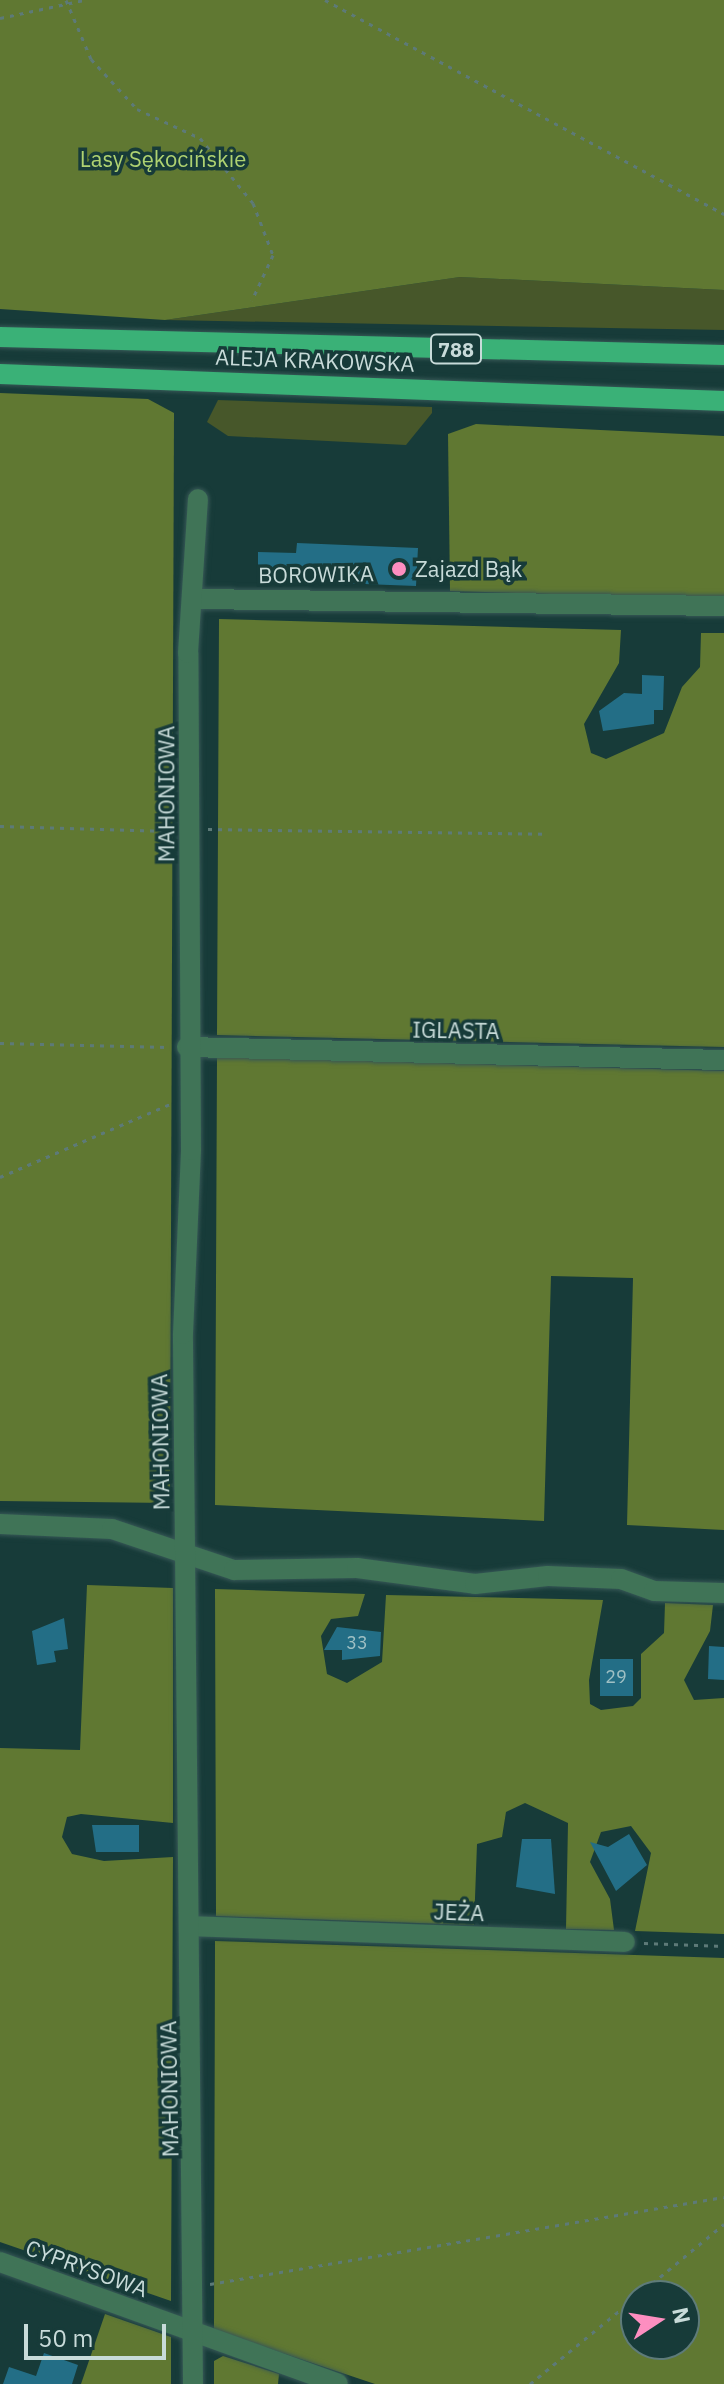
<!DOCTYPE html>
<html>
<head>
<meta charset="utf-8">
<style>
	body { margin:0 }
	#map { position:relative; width:724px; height:2384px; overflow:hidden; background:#173b39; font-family:"IBM Plex Sans",sans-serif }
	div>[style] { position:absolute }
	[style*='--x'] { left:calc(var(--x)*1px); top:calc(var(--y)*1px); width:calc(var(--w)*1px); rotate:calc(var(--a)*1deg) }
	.green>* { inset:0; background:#47572a }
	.forest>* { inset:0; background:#607832 }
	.building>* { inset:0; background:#236e86 }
	.path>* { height:3px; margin-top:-1.5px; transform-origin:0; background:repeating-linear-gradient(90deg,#5d7a78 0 4px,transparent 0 10px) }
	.roads { filter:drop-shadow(0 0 2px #375856) drop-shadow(0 0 2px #375856) }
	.minor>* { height:20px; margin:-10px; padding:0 10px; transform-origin:10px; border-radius:10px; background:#407457 }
	.primary>* { height:20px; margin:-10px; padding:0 10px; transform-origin:10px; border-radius:10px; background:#3ab177 }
	.dots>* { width:22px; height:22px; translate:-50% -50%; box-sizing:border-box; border:4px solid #173b39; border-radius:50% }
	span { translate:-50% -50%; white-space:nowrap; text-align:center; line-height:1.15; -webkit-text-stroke:7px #173b39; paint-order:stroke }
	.number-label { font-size:18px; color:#9fc0c4 }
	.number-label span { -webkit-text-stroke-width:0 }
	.shield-label span { padding:2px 6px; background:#173b39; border:2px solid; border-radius:6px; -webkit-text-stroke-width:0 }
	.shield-label { font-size:20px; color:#c8dbd9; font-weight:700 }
	.park-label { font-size:22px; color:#afd271 }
	.street-label { font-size:22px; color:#c8dbd9 }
	.poi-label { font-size:22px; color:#c8dbd9 }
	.left { translate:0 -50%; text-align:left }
	.north { position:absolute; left:620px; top:2280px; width:80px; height:80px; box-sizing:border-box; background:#173b39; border:2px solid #5e7b79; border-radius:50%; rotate:78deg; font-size:22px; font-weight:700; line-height:32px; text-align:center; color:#c8dbd9 }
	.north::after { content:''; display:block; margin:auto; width:28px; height:36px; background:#fd8ec0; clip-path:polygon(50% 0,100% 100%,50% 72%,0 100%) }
	.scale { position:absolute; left:24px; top:2324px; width:142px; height:36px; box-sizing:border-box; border:4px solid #c8dbd9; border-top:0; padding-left:10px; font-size:24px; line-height:28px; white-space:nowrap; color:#c8dbd9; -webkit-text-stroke:6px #173b39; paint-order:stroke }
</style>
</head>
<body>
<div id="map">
	<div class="green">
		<i style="clip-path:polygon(460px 277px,724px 290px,724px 330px,165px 320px)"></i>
		<i style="clip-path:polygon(218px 400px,432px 407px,432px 413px,406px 445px,228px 436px,207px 422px)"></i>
	</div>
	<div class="forest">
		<i style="clip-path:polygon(0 0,724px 0,724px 290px,460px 277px,165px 320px,0 309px)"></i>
		<i style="clip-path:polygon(0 393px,148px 399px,174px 413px,170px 1503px,0 1501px)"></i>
		<i style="clip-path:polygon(476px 424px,724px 436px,724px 599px,450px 591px,448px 434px)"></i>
		<i style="clip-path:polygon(219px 619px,621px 630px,619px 663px,584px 724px,591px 753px,606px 759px,664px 733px,682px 687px,700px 667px,701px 633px,724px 633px,724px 1047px,217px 1035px)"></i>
		<i style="clip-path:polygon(217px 1057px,724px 1071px,724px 1530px,627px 1525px,633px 1278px,551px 1276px,544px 1521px,215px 1505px)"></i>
		<i style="clip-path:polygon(87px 1585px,173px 1588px,173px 1823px,81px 1814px,67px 1817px,62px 1837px,72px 1854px,104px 1861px,173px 1857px,171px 2301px,0 2242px,0 1748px,80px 1750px)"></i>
		<i style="clip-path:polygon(215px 1589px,365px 1594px,358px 1616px,331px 1619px,321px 1636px,327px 1674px,347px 1683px,382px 1662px,386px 1595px,603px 1600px,589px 1680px,590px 1704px,601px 1710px,633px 1706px,641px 1698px,641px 1654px,664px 1633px,665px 1603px,713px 1605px,710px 1631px,684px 1680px,694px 1700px,724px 1698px,724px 1934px,635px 1931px,651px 1853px,631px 1826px,601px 1832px,590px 1862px,610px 1899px,614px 1930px,566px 1929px,568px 1823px,525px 1803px,506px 1812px,502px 1837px,477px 1844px,474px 1925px,216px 1916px)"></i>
		<i style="clip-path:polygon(evenodd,215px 1941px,724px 1958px,724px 2384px,375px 2384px,214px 2330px,215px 1941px,636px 2296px,684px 2296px,684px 2344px,636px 2344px,636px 2296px)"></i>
		<i style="clip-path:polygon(105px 2314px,171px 2337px,171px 2384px,81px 2384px)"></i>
		<i style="clip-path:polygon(223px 2356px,279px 2374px,278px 2384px,214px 2384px,214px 2361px)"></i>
	</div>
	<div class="building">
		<i style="clip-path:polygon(297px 543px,418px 548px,416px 586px,338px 583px,330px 571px,258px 568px,258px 552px,296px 553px)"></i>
		<i style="clip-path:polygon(642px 675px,664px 676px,663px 710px,654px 710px,654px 724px,603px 731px,599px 711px,624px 693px,642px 694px)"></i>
		<i style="clip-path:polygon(64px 1618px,68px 1649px,54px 1651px,56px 1662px,37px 1665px,32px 1631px)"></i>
		<i style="clip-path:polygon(337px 1627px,381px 1632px,380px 1656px,342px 1660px,342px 1650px,324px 1650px)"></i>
		<i style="clip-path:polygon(709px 1646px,724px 1647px,724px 1680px,708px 1679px)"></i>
		<i style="clip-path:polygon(600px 1659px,633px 1659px,633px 1696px,600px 1696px)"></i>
		<i style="clip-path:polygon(92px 1825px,139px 1825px,139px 1852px,96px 1852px)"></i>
		<i style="clip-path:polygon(629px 1834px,647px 1865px,616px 1891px,590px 1842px,608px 1847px)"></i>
		<i style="clip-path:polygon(522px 1839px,551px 1839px,555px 1894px,516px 1887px)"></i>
		<i style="clip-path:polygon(44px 2353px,78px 2365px,72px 2384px,3px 2384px,9px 2367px,36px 2376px)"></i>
	</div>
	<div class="path">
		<i style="--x:66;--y:0;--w:64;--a:67"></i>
		<i style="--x:91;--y:59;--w:68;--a:47.4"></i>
		<i style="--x:137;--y:109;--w:69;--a:24.7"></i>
		<i style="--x:200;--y:138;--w:84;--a:50.8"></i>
		<i style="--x:253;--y:203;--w:56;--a:69"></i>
		<i style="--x:273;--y:255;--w:50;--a:115"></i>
		<i style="--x:325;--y:0;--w:453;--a:28.2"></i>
		<i style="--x:0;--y:18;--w:86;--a:-12.1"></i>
		<i style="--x:0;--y:826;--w:168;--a:1.7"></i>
		<i style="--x:208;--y:829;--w:338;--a:0.8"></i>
		<i style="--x:0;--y:1043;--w:168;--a:1.4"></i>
		<i style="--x:0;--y:1177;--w:188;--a:-23.2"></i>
		<i style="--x:644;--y:1943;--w:80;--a:2.1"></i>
		<i style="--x:210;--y:2284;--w:521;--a:-9.61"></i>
		<i style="--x:637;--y:2296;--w:113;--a:-39.6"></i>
		<i style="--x:530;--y:2384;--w:137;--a:-39.4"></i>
	</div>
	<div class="roads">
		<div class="minor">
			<i style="--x:196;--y:599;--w:528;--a:0.76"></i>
			<i style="--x:187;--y:1047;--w:537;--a:1.39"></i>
			<i style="--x:0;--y:1524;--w:112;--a:2.6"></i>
			<i style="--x:112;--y:1529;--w:129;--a:18.6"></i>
			<i style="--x:234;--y:1570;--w:123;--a:-0.9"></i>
			<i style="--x:357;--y:1568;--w:119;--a:7.7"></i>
			<i style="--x:475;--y:1584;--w:73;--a:-6.3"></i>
			<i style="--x:548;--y:1576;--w:73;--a:2.4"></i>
			<i style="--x:621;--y:1579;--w:35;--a:20"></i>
			<i style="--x:654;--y:1591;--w:70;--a:1.6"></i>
			<i style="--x:191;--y:1926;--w:434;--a:2.1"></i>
			<i style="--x:0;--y:2262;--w:359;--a:19.8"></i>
			<i style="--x:193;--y:2384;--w:1050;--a:-90.55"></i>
			<i style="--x:183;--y:1334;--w:184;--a:-87.5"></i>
			<i style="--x:191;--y:1150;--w:497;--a:-90.3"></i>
			<i style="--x:188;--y:653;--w:154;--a:-86.3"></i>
		</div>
		<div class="primary">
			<i style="--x:0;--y:337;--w:724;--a:1.42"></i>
			<i style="--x:0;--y:374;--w:725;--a:2.14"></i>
		</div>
	</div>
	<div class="dots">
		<i style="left:399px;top:569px;background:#fd8ec0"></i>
	</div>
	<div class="number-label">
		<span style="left:357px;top:1643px">33</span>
		<span style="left:616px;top:1677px">29</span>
	</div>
	<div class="shield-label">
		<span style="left:456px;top:349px">788</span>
	</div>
	<div class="park-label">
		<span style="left:163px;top:159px">Lasy Sękocińskie</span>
	</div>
	<div class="street-label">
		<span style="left:315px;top:360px;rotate:2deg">ALEJA KRAKOWSKA</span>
		<span style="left:316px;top:574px;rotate:-1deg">BOROWIKA</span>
		<span style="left:166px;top:794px;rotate:-90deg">MAHONIOWA</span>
		<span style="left:456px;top:1030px;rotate:1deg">IGLASTA</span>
		<span style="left:160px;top:1442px;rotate:-91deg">MAHONIOWA</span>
		<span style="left:459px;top:1912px;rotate:2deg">JEŻA</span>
		<span style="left:169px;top:2089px;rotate:-91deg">MAHONIOWA</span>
		<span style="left:87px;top:2268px;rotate:20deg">CYPRYSOWA</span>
	</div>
	<div class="poi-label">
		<span class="left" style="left:415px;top:569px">Zajazd Bąk</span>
	</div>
	<div class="north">N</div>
	<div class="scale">50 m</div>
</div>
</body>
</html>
